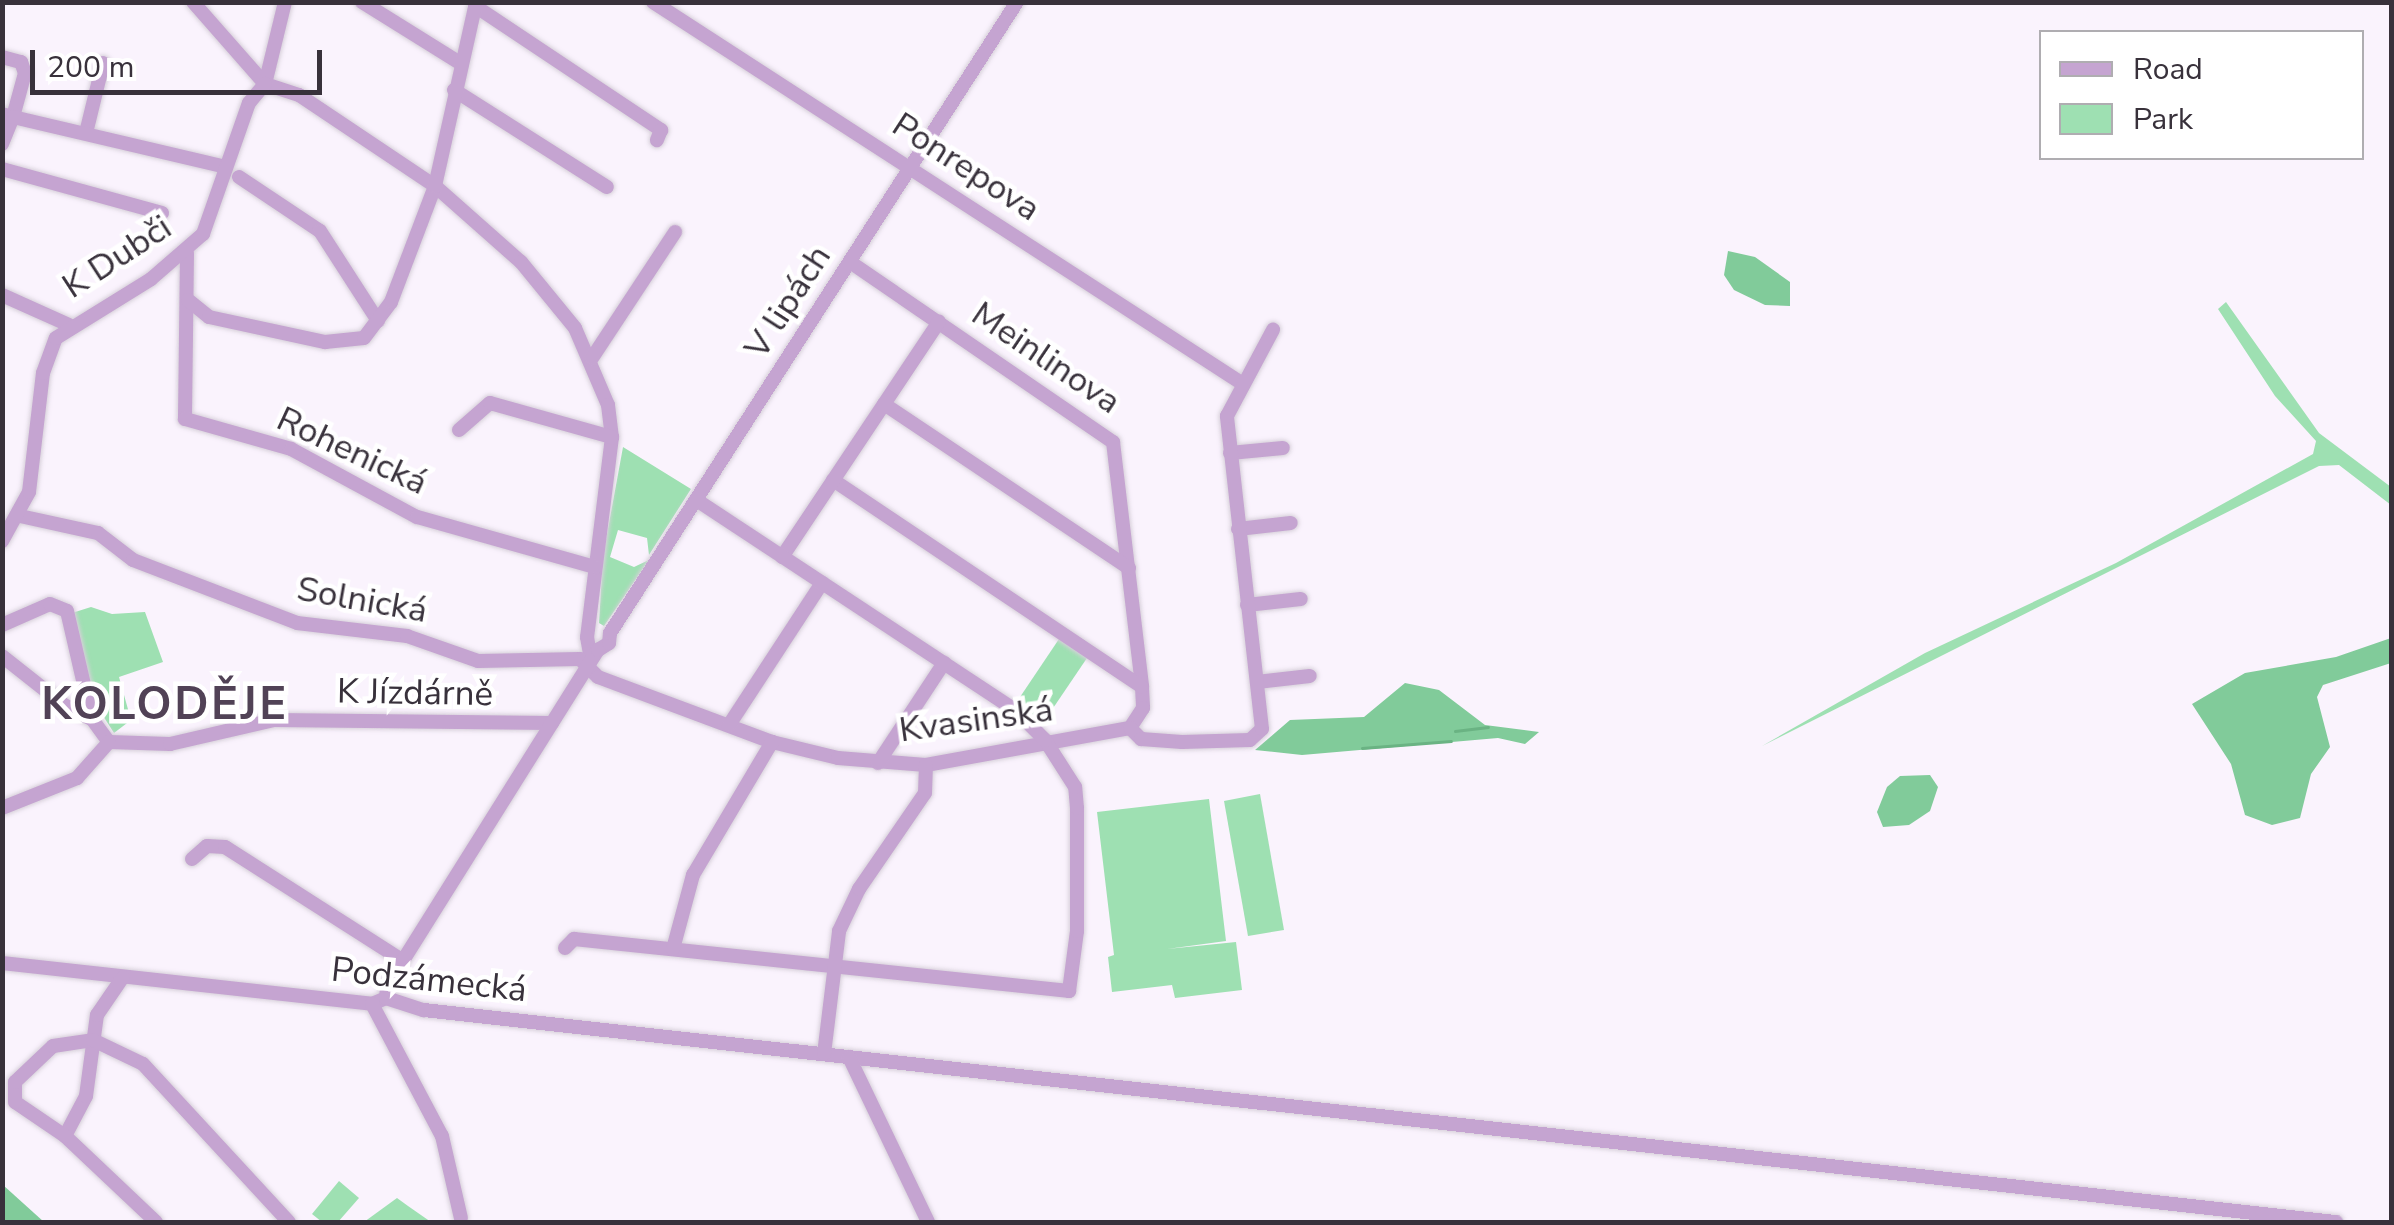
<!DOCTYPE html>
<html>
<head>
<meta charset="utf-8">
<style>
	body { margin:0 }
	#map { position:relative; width:2394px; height:1225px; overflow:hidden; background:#faf3fd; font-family:"Nunito Sans",sans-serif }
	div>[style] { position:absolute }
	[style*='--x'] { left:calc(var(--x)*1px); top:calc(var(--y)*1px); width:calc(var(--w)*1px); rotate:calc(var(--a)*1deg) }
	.green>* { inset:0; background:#9ee0b2 }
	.forest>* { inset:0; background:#81cb9a }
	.stream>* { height:2.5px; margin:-1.25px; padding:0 1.25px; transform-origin:1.25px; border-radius:1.25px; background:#6ab383 }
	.roads { filter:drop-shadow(0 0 2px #d7d0da) drop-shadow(0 0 2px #d7d0da) }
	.minor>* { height:14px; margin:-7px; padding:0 7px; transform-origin:7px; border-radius:7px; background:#c5a4d1 }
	span { translate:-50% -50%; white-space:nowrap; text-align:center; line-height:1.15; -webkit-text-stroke:9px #fff; paint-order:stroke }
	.street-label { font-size:35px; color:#38313b }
	.district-label { font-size:45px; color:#514256; font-weight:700; letter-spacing:2.5px }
	.frame { position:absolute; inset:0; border:5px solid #38313b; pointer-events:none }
	.legend { position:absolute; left:2039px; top:30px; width:325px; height:130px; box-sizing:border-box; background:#fff; border:2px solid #afadb1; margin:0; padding:12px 18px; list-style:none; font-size:30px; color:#38313b }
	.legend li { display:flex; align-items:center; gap:20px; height:50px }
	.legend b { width:50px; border:2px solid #afadb1 }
	.scale { position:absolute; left:30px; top:50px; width:292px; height:45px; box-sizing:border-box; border:5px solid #38313b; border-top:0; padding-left:12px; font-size:30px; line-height:35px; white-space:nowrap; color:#38313b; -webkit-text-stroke:8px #fff; paint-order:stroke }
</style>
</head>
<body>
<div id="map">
	<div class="green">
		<i style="clip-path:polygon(2226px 302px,2319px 433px,2391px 487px,2391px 505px,2339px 465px,2319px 466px,1762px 746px,1925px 653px,2116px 563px,2313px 454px,2316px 441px,2275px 396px,2218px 309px)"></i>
		<i style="clip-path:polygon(623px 447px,691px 489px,649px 555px,647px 538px,618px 530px,610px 557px,634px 567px,649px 560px,604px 626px,599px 623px,603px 556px)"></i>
		<i style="clip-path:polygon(91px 607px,112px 614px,145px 612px,163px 662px,119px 677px,131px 720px,114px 733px,87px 691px,72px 613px)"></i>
		<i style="clip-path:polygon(1059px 639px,1087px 658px,1043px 723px,1014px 706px)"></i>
		<i style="clip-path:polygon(1260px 794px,1284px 930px,1248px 936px,1224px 801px)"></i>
		<i style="clip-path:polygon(1209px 799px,1226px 941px,1167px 949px,1236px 942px,1242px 990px,1175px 998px,1172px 985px,1112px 992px,1108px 957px,1114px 955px,1097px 812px)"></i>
		<i style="clip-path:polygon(339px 1181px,359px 1198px,338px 1222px,322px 1222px,312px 1214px)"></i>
		<i style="clip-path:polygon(397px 1198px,408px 1206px,431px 1222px,364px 1222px)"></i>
	</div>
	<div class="forest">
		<i style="clip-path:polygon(1728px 251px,1755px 257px,1790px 282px,1790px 306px,1765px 305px,1734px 290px,1724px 275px)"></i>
		<i style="clip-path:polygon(2391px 638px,2391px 663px,2323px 685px,2317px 697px,2330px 747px,2311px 774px,2300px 818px,2272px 825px,2245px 815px,2231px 764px,2192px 704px,2245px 673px,2336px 657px)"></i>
		<i style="clip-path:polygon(1405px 683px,1439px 690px,1485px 725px,1539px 732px,1525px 744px,1498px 738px,1302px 755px,1255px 750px,1290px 720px,1364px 717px)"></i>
		<i style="clip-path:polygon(1930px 775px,1938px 787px,1930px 811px,1909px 825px,1883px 827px,1877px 812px,1887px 787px,1900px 776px)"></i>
		<i style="clip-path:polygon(2px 1185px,3px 1185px,44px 1222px,3px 1222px)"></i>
	</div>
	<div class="stream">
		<i style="--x:1455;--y:731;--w:33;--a:-7"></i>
		<i style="--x:1362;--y:748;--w:89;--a:-4.5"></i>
	</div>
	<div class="roads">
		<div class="minor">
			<i style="--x:193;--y:2;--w:109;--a:48.7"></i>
			<i style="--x:362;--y:2;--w:115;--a:31.9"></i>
			<i style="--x:653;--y:2;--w:703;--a:32.92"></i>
			<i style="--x:475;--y:6;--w:224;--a:33.7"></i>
			<i style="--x:661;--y:130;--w:11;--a:112"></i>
			<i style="--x:2;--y:57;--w:20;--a:15"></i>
			<i style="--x:21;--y:62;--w:12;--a:70"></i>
			<i style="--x:25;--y:73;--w:46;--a:105.3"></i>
			<i style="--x:13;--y:117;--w:11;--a:-165"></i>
			<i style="--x:265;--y:84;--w:36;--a:18"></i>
			<i style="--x:299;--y:95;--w:164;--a:33.8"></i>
			<i style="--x:435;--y:186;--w:115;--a:41.5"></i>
			<i style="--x:521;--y:262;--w:85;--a:50.7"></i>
			<i style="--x:575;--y:328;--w:84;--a:66.8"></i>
			<i style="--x:608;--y:405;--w:32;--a:83"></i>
			<i style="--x:612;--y:437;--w:202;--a:97.1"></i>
			<i style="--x:587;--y:637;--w:23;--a:80"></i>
			<i style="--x:265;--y:84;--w:84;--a:-76.3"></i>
			<i style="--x:454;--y:90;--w:181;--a:32.4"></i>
			<i style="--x:86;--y:133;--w:72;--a:-76.3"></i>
			<i style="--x:2;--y:144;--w:29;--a:-68"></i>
			<i style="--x:13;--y:117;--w:219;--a:13.2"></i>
			<i style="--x:2;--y:169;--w:166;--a:15.4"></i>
			<i style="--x:239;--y:177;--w:97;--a:33.7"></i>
			<i style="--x:320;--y:231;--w:107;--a:57.2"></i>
			<i style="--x:187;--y:253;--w:166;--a:90.7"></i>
			<i style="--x:185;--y:419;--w:110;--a:15.8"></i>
			<i style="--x:291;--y:449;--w:143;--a:28.4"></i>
			<i style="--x:417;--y:517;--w:185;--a:15.7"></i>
			<i style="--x:850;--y:262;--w:319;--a:34.4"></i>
			<i style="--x:1113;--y:442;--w:247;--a:83.2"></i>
			<i style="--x:1142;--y:687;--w:21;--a:87"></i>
			<i style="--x:1143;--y:708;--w:24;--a:123"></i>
			<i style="--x:2;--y:295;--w:73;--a:24.1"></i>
			<i style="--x:188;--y:300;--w:27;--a:39"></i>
			<i style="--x:209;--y:317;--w:119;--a:12.2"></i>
			<i style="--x:325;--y:342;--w:39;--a:-6"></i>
			<i style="--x:364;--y:338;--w:45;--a:-53.1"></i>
			<i style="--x:391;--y:302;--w:124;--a:-69.2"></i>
			<i style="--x:435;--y:186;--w:189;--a:-77.4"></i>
			<i style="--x:592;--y:358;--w:151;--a:-56.6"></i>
			<i style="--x:884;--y:404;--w:295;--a:33.8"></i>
			<i style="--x:459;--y:430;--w:41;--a:-41.1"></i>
			<i style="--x:490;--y:403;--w:127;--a:15.6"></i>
			<i style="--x:1230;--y:453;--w:53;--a:-5.4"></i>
			<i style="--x:833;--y:480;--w:372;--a:33.8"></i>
			<i style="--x:20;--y:516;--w:80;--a:12.3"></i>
			<i style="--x:98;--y:533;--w:44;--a:37.6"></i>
			<i style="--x:133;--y:560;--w:176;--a:21"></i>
			<i style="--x:297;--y:623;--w:111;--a:6.7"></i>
			<i style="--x:407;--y:636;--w:75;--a:19.4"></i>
			<i style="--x:478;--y:661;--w:102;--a:-1.1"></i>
			<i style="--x:580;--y:659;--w:25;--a:45"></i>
			<i style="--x:598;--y:677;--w:186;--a:20.5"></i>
			<i style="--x:772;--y:742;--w:68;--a:13.6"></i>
			<i style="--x:838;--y:758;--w:88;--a:4.5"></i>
			<i style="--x:926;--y:765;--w:207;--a:-10.3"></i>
			<i style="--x:1238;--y:529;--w:53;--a:-6.5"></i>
			<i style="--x:2;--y:541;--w:56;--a:-61.1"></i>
			<i style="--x:29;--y:492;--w:120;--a:-83.3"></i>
			<i style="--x:43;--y:373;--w:37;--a:-70"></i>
			<i style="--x:56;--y:338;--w:112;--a:-31.8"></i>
			<i style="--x:151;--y:279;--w:69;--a:-40.9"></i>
			<i style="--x:203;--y:234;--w:139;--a:-70.7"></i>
			<i style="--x:249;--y:103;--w:25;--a:-50"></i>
			<i style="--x:782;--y:557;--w:283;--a:-56.3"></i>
			<i style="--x:1247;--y:605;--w:54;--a:-6.3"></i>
			<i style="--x:2;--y:625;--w:52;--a:-23.6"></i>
			<i style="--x:50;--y:604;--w:18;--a:22"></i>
			<i style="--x:67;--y:611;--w:111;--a:77"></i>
			<i style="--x:2;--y:656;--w:79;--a:38.3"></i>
			<i style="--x:64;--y:705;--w:31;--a:27"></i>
			<i style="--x:92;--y:719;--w:29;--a:54"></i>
			<i style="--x:1257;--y:682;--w:53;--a:-6.5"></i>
			<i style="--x:729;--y:725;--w:170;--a:-56.8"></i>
			<i style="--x:1130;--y:728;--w:16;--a:45"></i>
			<i style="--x:1141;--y:739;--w:41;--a:4.2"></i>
			<i style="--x:1182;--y:742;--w:68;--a:-1.7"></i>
			<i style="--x:1250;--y:740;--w:16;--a:-43"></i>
			<i style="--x:1262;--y:729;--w:315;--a:-96.4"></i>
			<i style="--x:1227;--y:416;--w:98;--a:-61.9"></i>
			<i style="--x:109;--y:742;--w:61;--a:1.9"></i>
			<i style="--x:170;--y:744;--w:107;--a:-13"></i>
			<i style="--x:274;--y:720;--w:278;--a:0.6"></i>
			<i style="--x:878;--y:763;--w:120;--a:-56.6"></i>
			<i style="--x:2;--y:808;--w:81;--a:-21.8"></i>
			<i style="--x:77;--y:778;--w:48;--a:-48.4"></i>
			<i style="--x:192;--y:859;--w:20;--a:-41"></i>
			<i style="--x:207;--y:846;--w:18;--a:3"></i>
			<i style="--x:225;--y:847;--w:211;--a:32.6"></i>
			<i style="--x:565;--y:948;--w:13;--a:-45"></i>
			<i style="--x:574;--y:939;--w:498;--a:6"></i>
			<i style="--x:1069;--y:991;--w:61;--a:-82.4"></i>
			<i style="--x:1077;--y:931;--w:123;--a:-90"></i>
			<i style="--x:1077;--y:808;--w:21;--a:-95"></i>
			<i style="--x:1075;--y:787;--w:56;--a:-122.6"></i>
			<i style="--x:1045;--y:740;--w:42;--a:-135"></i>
			<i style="--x:1015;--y:710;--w:382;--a:-146.6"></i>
			<i style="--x:673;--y:949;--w:77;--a:-74.9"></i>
			<i style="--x:693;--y:875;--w:155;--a:-59.3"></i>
			<i style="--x:2;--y:963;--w:372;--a:6.3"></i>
			<i style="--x:372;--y:1004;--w:15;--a:-23"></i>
			<i style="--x:386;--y:998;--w:40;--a:18"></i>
			<i style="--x:424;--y:1010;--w:1924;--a:6.33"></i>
			<i style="--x:386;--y:998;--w:12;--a:-85"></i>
			<i style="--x:387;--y:986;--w:397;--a:-57.9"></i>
			<i style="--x:598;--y:650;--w:13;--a:-32"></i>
			<i style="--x:609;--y:643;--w:10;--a:-84"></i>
			<i style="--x:610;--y:633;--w:751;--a:-57.18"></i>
			<i style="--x:372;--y:1004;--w:149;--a:62.1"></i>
			<i style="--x:442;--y:1136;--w:84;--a:77"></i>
			<i style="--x:824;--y:1054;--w:124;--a:-83"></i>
			<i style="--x:839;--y:931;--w:47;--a:-64.5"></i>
			<i style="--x:859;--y:889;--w:116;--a:-55.5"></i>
			<i style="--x:925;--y:793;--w:28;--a:-88"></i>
			<i style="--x:849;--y:1057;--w:183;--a:64.4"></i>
			<i style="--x:65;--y:1136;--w:45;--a:-62.3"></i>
			<i style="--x:86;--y:1096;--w:82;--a:-82.3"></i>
			<i style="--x:97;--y:1015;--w:46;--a:-55.6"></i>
			<i style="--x:156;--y:1222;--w:125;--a:-136.6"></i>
			<i style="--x:65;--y:1136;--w:60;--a:-145.8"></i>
			<i style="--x:15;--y:1102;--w:20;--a:-90"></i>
			<i style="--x:15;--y:1082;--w:52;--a:-43.5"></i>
			<i style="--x:53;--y:1046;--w:40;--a:-8.5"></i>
			<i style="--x:93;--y:1040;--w:55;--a:25.6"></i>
			<i style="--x:143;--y:1064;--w:215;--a:47.3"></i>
		</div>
	</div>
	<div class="street-label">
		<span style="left:966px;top:167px;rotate:33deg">Ponrepova</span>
		<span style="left:117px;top:257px;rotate:-33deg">K Dubči</span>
		<span style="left:788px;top:302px;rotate:-57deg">V lipách</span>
		<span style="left:1046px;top:358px;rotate:34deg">Meinlinova</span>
		<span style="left:352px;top:451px;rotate:25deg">Rohenická</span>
		<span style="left:362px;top:600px;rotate:10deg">Solnická</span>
		<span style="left:415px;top:693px;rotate:1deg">K Jízdárně</span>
		<span style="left:976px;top:720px;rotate:-8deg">Kvasinská</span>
		<span style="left:429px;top:980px;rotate:6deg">Podzámecká</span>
	</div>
	<div class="district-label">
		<span style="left:165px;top:705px">KOLODĚJE</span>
	</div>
	<div class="frame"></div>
	<ul class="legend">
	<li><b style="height:12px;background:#c5a4d1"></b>Road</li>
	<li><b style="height:28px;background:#9ee0b2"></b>Park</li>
	</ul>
	<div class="scale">200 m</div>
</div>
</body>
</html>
